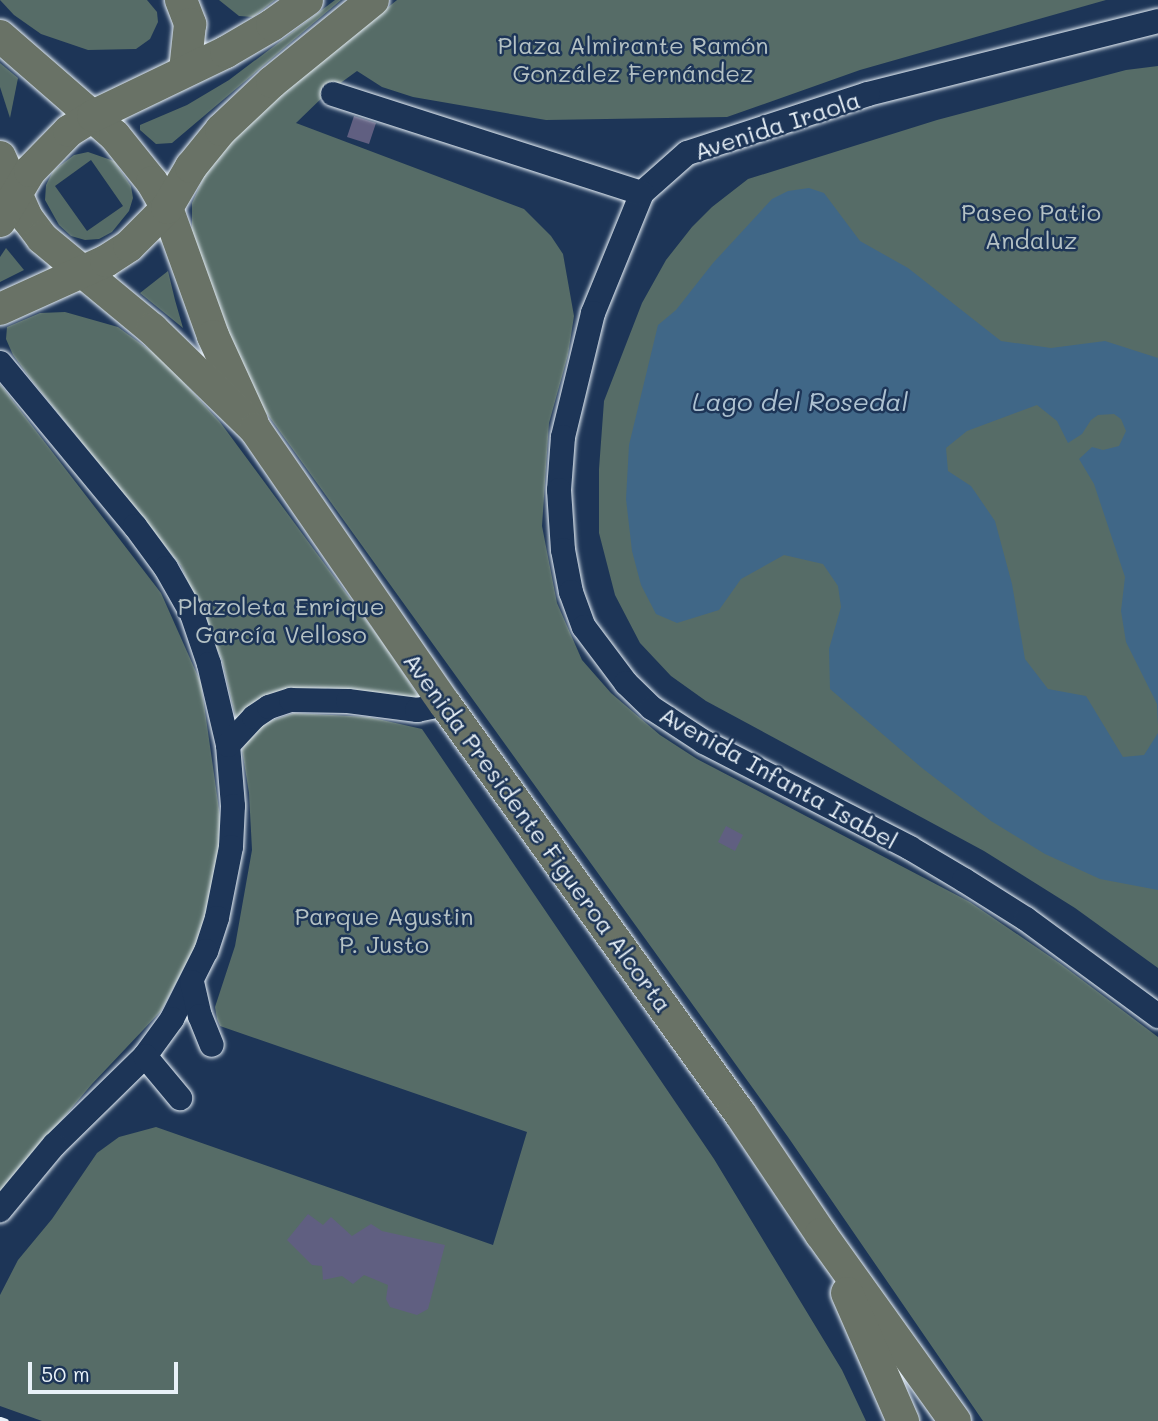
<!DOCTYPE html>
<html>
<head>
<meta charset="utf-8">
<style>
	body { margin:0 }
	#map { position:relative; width:1158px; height:1421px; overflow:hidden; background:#1d3557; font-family:Mali,sans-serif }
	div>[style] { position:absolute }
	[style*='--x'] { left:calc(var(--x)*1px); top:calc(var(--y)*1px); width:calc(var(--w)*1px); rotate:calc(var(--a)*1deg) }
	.green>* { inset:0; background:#566c67 }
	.water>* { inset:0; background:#406787 }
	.building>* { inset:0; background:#605f81 }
	.roads { filter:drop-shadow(0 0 2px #e8f1f8) drop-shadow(0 0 2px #e8f1f8) }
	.minor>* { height:24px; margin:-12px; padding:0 12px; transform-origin:12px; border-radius:12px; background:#1d3557 }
	.major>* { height:32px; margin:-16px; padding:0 16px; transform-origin:16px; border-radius:16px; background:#697266 }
	.rail>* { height:5px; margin:-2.5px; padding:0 2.5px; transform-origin:2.5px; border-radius:2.5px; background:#e8f1f8 }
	span { translate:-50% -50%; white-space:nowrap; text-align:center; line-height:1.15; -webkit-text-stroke:5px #1d3557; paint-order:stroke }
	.park-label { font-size:24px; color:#b5c2c5 }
	.street-label { font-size:24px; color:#e8f1f8 }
	.water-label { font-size:26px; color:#adc1d0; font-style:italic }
	.scale { position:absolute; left:28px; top:1362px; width:150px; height:32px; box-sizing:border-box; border:4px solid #e8f1f8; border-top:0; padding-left:9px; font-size:21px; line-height:24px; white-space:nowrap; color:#e8f1f8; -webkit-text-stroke:5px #1d3557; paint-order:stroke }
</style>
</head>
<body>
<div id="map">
	<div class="green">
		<i style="clip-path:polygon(0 0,147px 0,157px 12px,158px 22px,150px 39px,136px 49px,88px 50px,41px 34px,14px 15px)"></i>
		<i style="clip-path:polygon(219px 0,275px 0,253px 17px,239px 16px)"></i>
		<i style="clip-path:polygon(335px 0,341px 0,172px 143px,156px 144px,140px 130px,140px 125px,187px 105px,229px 80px)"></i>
		<i style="clip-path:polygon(397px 0,1106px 0,860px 70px,727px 117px,546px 120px,413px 97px,382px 87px,357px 71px,328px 92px,296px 123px,524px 209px,551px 236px,563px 254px,574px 316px,568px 355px,549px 423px,542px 526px,557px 603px,582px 660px,611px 693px,660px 735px,697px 759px,970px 902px,1061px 964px,1158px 1037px,1158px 1421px,983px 1421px,788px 1137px,260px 404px,237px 366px,192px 232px,192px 203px,207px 170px,247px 122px)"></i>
		<i style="clip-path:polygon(0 63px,18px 78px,10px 118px,0 87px)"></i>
		<i style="clip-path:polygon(1158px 66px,1158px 968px,1075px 908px,984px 851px,706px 701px,671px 676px,640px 643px,615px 595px,599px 533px,599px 469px,604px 401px,642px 303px,666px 260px,692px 227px,712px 207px,748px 179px,937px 120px,1126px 70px)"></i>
		<i style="clip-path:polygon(evenodd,88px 152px,114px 161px,131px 186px,133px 198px,129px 211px,112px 232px,99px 239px,85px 240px,71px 236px,59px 225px,45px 200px,46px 185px,53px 171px,74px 155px,88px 152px,91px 160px,123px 206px,87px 231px,55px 186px,91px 160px)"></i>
		<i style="clip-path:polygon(6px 248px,24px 270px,0 282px,0 257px)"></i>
		<i style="clip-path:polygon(168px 271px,175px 300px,183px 328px,140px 293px)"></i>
		<i style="clip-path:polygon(65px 312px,118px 327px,162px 359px,220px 422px,383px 643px,421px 700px,328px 688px,236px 719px,222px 660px,181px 566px,30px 378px,13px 355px,6px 339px,7px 327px,40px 313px)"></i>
		<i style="clip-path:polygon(0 384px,161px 593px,201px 683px,220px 816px,219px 852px,200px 938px,161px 1011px,92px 1084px,0 1193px)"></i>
		<i style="clip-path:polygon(294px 713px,369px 717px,422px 729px,714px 1159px,842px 1370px,866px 1421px,42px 1421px,0 1406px,0 1295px,18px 1260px,52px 1219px,97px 1153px,119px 1137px,156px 1127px,493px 1245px,527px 1132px,220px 1026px,217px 1019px,215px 1007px,235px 946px,252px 850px,249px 793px,242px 750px,249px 736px,264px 723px)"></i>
	</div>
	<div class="water">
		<i style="clip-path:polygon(809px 188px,824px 193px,860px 241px,908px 268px,1001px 341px,1051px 348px,1105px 341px,1158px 358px,1158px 726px,1157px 704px,1126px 642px,1121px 611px,1125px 577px,1094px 484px,1079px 459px,1092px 447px,1103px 450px,1119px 446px,1126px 431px,1121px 419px,1114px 414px,1098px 415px,1091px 420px,1082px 434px,1068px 443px,1057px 421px,1037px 405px,967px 431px,946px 448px,948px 471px,971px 486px,995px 521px,1012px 584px,1025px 659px,1048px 689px,1086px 696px,1123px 757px,1144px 755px,1158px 733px,1158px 890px,1100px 879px,1045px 854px,991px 821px,922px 768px,830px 689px,829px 649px,841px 607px,838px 586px,823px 564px,784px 555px,741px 579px,719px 610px,677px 623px,656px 614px,641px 585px,632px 551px,626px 499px,629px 445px,658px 325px,676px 310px,713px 263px,772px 199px,788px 191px)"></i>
	</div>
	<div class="building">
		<i style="clip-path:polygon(354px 116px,376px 123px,369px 144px,347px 137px)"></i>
		<i style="clip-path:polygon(726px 826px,743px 835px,735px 851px,718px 842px)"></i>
		<i style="clip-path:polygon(308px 1214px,323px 1225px,331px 1217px,352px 1236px,371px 1224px,382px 1231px,445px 1245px,428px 1309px,417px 1315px,390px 1307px,386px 1299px,388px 1285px,364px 1275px,353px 1284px,342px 1276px,323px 1280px,322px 1266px,312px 1265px,287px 1240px)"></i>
	</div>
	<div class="roads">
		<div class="minor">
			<i style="--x:1158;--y:21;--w:299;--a:165.9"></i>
			<i style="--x:868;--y:94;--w:190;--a:161.9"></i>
			<i style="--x:687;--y:153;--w:60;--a:138.4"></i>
			<i style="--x:642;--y:193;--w:130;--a:112.2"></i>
			<i style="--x:593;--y:313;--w:128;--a:103.6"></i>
			<i style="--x:563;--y:437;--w:53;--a:94.3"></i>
			<i style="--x:559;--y:490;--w:60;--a:86.2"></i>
			<i style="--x:563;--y:550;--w:43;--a:79.2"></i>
			<i style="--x:571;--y:592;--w:37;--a:70"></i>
			<i style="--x:584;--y:627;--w:70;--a:53.1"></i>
			<i style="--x:626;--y:683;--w:36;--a:44"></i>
			<i style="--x:652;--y:708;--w:62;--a:33.2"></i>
			<i style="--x:704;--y:742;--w:232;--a:27.2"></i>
			<i style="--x:910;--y:848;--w:63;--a:30.7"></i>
			<i style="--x:964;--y:880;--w:73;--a:32.2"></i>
			<i style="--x:1026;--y:919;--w:164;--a:36.3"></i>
			<i style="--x:333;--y:94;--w:324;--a:17.8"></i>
			<i style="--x:0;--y:363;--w:212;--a:50.4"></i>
			<i style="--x:135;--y:526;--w:52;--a:53.6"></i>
			<i style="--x:166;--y:568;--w:53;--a:60.5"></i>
			<i style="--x:192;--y:614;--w:53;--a:71.2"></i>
			<i style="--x:209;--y:664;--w:83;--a:76.8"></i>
			<i style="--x:228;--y:745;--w:61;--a:85.3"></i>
			<i style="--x:233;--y:806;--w:41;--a:92.8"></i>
			<i style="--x:231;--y:847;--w:72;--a:101.2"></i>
			<i style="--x:217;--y:918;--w:35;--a:108"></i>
			<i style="--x:206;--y:951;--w:76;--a:116.6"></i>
			<i style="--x:172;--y:1019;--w:46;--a:126.1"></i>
			<i style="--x:145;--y:1056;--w:127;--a:135.6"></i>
			<i style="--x:54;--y:1145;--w:85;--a:129.7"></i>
			<i style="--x:228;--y:745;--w:38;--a:-47"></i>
			<i style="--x:254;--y:717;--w:18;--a:-34"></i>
			<i style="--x:269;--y:707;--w:23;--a:-18"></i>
			<i style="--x:291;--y:700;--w:57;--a:1"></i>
			<i style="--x:348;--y:701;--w:70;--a:7.4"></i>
			<i style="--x:417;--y:710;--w:29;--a:-12"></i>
			<i style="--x:192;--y:982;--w:35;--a:77"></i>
			<i style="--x:200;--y:1016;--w:31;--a:68"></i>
			<i style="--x:145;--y:1056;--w:55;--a:50.2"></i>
		</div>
		<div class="major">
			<i style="--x:181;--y:0;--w:26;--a:69"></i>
			<i style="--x:190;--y:24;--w:47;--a:96.1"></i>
			<i style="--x:0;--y:36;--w:152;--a:41"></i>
			<i style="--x:115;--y:136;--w:59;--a:51.2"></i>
			<i style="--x:152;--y:182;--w:30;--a:60"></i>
			<i style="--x:167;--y:208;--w:136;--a:70.2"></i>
			<i style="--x:213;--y:336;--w:94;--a:65.4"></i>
			<i style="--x:0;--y:157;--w:67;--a:66.1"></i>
			<i style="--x:27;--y:218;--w:25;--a:53"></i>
			<i style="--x:42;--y:238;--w:143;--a:39.6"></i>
			<i style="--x:152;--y:329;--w:144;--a:44.2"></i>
			<i style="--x:255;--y:429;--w:334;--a:55.4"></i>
			<i style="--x:445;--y:704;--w:506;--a:54.24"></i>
			<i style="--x:741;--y:1115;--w:143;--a:56.1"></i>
			<i style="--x:821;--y:1234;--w:230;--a:54.4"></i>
			<i style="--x:0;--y:221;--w:58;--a:-59"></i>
			<i style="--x:30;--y:171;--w:56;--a:-45.7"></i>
			<i style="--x:69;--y:131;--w:28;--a:-32"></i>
			<i style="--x:93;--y:116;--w:148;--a:-25.7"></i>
			<i style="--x:226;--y:52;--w:53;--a:-30.4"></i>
			<i style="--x:272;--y:25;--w:43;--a:-35.5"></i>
			<i style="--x:0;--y:309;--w:116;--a:-24.4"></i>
			<i style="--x:106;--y:261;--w:27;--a:-33"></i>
			<i style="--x:129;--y:246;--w:54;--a:-45"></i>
			<i style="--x:167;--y:208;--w:48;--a:-59.7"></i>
			<i style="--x:191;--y:167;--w:48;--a:-51"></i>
			<i style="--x:221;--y:130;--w:70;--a:-43.3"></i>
			<i style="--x:272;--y:82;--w:130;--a:-39.1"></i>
			<i style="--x:847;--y:1293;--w:140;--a:66.4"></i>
		</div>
	</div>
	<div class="rail">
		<i style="--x:0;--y:1419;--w:6;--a:18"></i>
	</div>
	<div class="park-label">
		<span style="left:633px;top:59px">Plaza Almirante Ramón<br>González Fernández</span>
		<span style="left:1031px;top:226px">Paseo Patio<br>Andaluz</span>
		<span style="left:281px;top:620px">Plazoleta Enrique<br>García Velloso</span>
		<span style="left:384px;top:930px">Parque Agustin<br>P. Justo</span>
	</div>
	<div class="street-label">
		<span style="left:777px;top:125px;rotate:-18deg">Avenida Iraola</span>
		<span style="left:779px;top:777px;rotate:29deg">Avenida Infanta Isabel</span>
		<span style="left:538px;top:832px;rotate:54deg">Avenida Presidente Figueroa Alcorta</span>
	</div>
	<div class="water-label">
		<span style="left:800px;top:402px">Lago del Rosedal</span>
	</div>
	<div class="scale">50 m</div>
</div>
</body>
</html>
